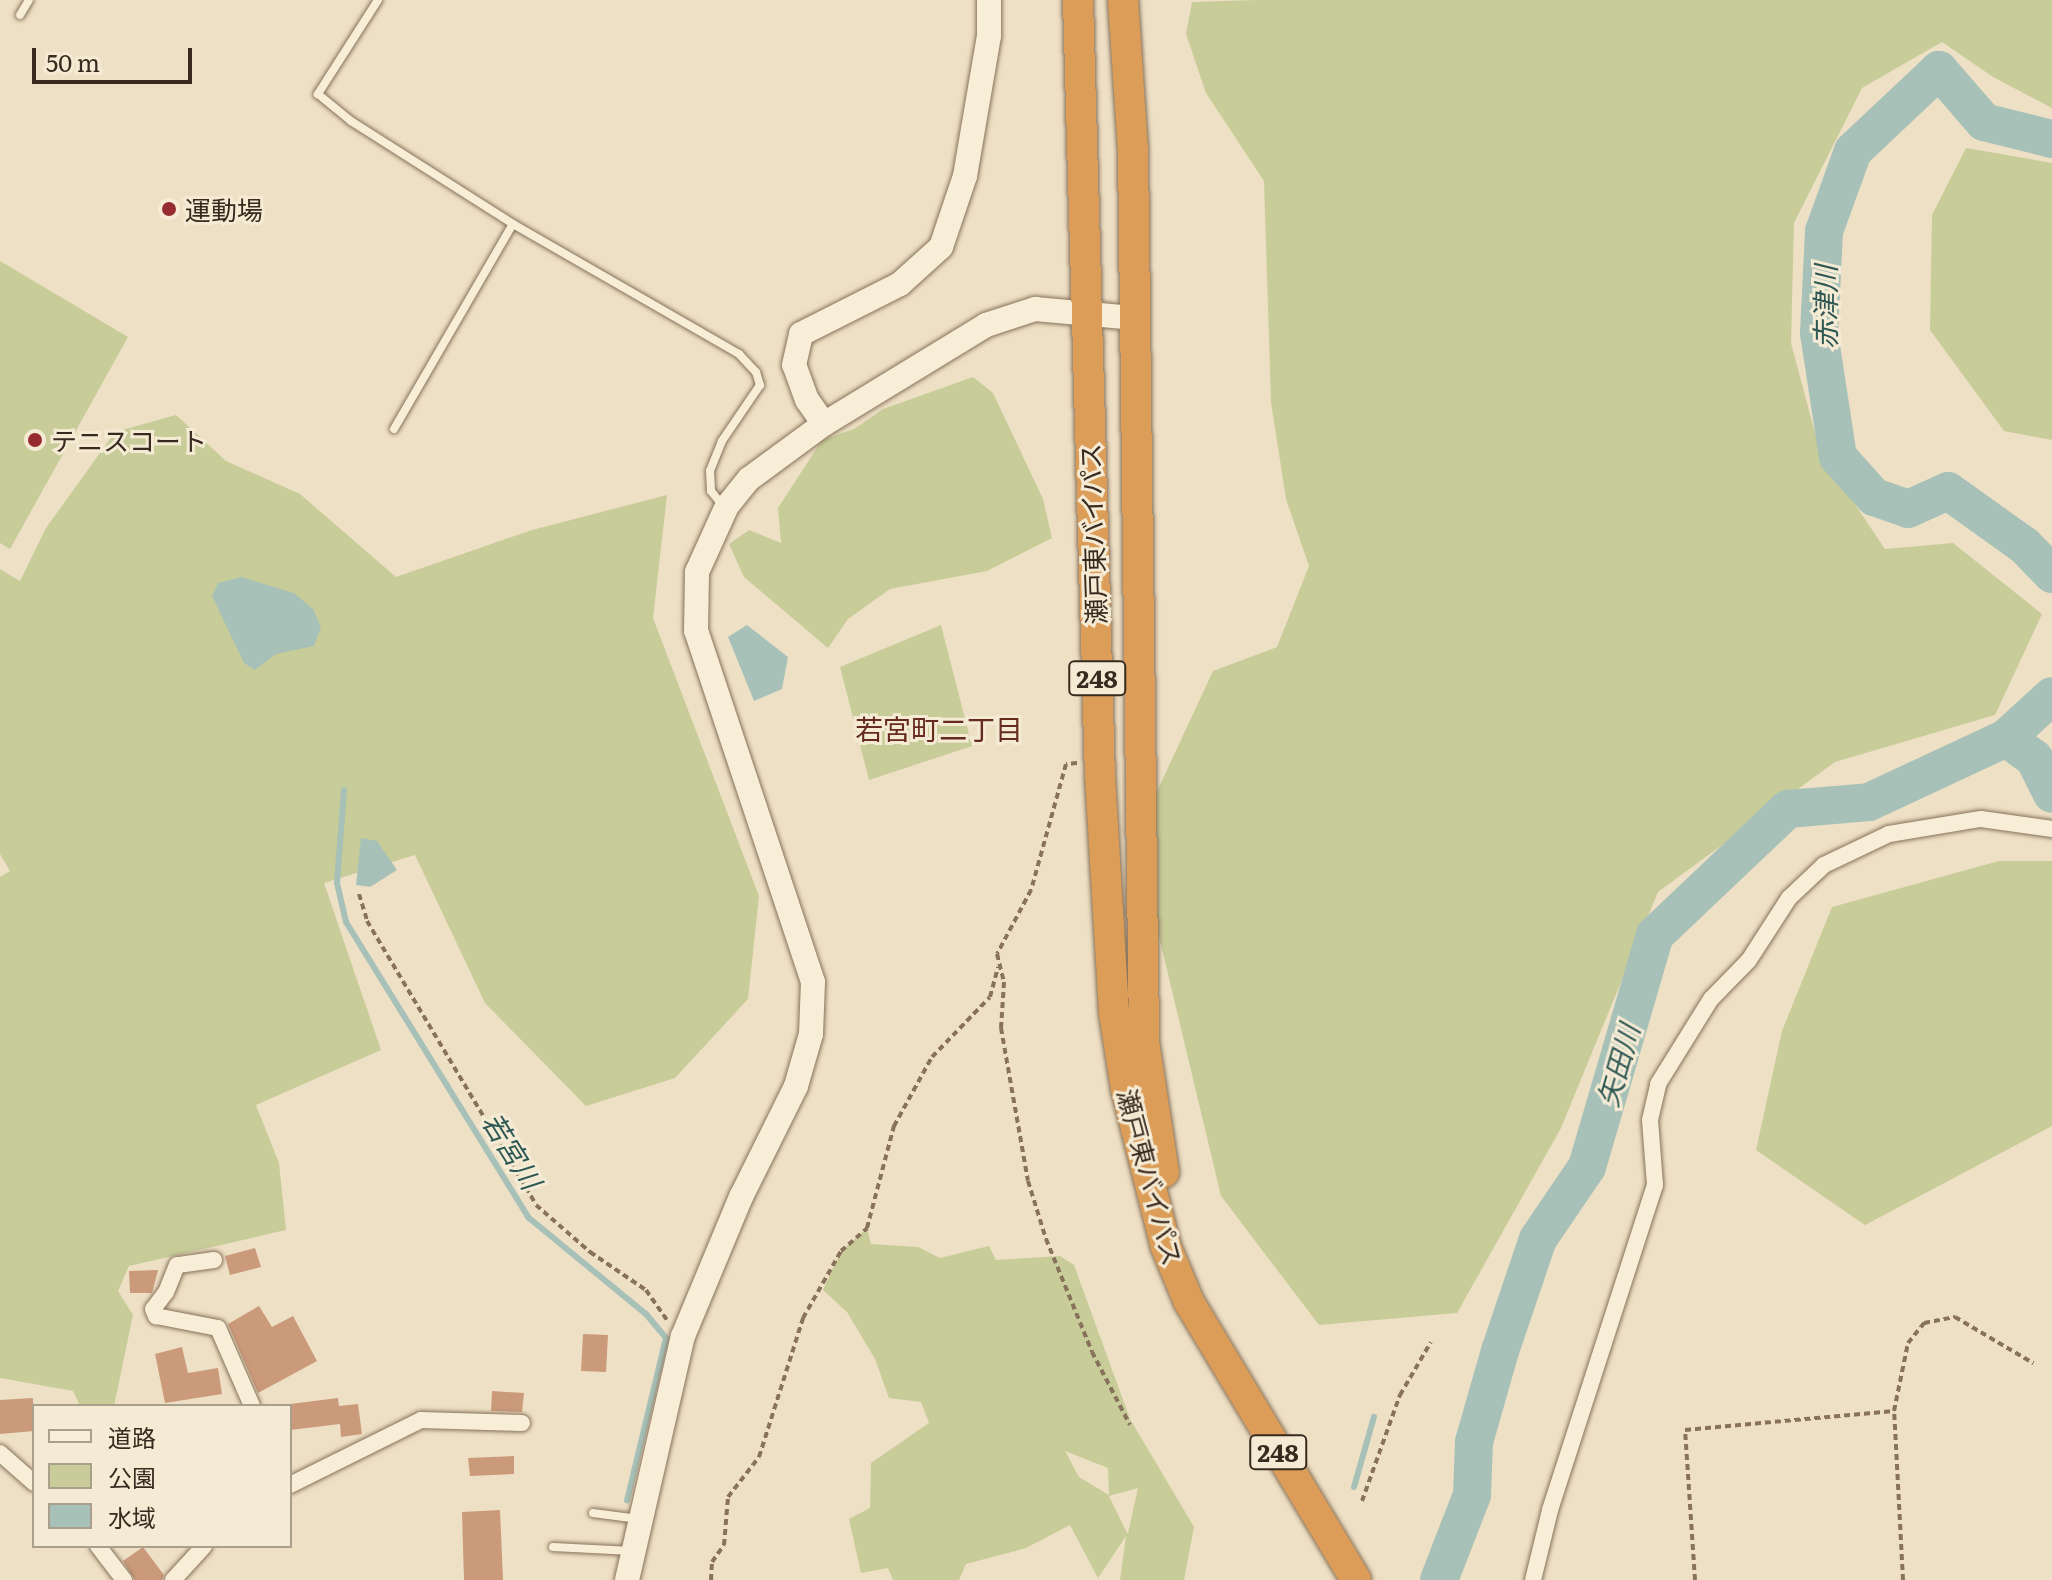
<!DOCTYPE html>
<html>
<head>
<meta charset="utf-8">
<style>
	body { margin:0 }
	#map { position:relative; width:2052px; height:1580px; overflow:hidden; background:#eee0c5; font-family:Literata,"Noto Sans JP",serif }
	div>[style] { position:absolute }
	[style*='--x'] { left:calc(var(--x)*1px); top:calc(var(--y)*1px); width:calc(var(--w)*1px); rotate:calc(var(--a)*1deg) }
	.green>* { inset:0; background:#c7cc99 }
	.water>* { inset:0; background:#a7c1b8 }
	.stream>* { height:6px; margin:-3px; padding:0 3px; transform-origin:3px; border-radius:3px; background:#a7c1b8 }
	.river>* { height:38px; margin:-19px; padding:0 19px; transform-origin:19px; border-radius:19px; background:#a7c1b8 }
	.building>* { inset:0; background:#cb9a7b }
	.path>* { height:4px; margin-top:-2px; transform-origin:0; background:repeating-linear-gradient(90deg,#88725b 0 6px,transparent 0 10px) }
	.roads { filter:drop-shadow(0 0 2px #88725b) drop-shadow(0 0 2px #88725b) }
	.lane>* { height:8px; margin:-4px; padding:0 4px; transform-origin:4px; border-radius:4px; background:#f8eed8 }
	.street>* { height:16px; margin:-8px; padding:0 8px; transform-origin:8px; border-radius:8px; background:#f8eed8 }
	.secondary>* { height:24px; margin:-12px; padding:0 12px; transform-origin:12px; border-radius:12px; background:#f8eed8 }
	.highway>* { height:30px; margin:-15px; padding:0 15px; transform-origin:15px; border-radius:15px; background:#db9d57 }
	.dots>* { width:22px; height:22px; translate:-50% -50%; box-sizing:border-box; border:4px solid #f5ebd4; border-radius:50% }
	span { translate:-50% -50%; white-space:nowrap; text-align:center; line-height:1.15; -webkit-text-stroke:6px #f5ebd4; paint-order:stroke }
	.shield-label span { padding:2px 6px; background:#f5ebd4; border:2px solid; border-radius:6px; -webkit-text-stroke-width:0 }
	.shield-label { font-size:24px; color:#392a1f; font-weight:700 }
	.poi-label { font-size:26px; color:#392a1f }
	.left { translate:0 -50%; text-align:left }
	.street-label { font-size:26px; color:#392a1f }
	.water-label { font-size:28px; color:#2e5854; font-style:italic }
	.neighbourhood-label { font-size:28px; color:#652b1f }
	.legend { position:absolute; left:32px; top:1404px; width:260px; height:144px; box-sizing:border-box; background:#f5ebd4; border:2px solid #aa9e8c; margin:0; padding:10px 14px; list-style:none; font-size:24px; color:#392a1f }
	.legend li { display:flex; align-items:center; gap:16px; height:40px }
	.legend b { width:40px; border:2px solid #aa9e8c }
	.scale { position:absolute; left:32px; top:48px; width:160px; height:36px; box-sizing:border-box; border:4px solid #392a1f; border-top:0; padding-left:10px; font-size:24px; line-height:28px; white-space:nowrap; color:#392a1f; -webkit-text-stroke:6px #f5ebd4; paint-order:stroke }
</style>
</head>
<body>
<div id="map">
	<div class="green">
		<i style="clip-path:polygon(1257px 0,2052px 0,2052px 108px,1993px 77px,1942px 42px,1862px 88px,1794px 223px,1791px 343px,1820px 452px,1885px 549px,1953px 543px,2042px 614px,1995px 715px,1835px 762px,1658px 892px,1561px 1128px,1457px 1313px,1319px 1325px,1221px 1196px,1156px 924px,1146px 815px,1213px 671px,1277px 647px,1309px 566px,1286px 499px,1271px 402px,1264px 181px,1206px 93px,1186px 34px,1192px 2px)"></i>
		<i style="clip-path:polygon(1966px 148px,2052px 163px,2052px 440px,2004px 431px,1930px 330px,1932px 215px)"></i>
		<i style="clip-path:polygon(0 261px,128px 337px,10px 549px,0 543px)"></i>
		<i style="clip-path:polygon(973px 377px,993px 393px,1043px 499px,1052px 538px,987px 571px,890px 589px,848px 619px,828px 648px,744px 577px,729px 544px,749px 530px,781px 543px,778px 508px,822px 440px,854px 429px,883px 409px)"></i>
		<i style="clip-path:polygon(176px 415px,226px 461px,300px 494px,396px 577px,532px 530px,667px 495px,653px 618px,759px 896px,748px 999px,675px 1078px,586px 1106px,485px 1003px,415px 855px,324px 883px,381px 1050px,256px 1105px,279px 1163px,286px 1230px,129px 1266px,118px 1291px,133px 1315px,114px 1406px,80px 1406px,73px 1391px,0 1378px,0 877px,10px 871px,0 854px,0 569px,20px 581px,46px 528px,115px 432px)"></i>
		<i style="clip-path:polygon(941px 625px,972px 746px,869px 780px,840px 667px)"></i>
		<i style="clip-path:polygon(1999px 861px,2052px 861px,2052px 1126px,1865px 1225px,1756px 1150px,1782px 1031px,1832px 907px)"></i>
		<i style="clip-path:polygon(evenodd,867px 1228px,871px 1244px,918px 1247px,940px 1258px,989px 1246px,996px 1260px,1060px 1256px,1074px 1265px,1130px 1419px,1194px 1527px,1184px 1580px,1120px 1580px,1126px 1536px,1098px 1578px,1070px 1525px,1026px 1548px,966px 1564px,959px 1580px,893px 1580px,888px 1568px,861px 1573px,849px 1519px,870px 1508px,871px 1463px,929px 1423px,921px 1402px,889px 1398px,875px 1359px,847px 1312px,823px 1290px,841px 1251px,867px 1228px,1065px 1451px,1108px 1468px,1109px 1495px,1079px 1477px,1065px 1451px,867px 1228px,1138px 1488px,1128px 1533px,1127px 1533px,1109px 1496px,1138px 1488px)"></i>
	</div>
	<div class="water">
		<i style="clip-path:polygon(241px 577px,294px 593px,313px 609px,321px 627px,314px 646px,276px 654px,255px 670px,244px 663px,212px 596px,218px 583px)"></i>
		<i style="clip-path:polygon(747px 625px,788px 657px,782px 689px,754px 701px,728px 637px)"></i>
		<i style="clip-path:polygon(361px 838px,377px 841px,397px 870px,370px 887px,356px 885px)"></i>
	</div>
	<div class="stream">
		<i style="--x:344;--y:790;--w:93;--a:94.3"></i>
		<i style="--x:337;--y:883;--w:40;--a:77"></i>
		<i style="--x:346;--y:922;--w:348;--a:58.3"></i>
		<i style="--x:529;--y:1218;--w:151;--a:39.4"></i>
		<i style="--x:646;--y:1314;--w:31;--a:50"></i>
		<i style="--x:666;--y:1338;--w:167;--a:103.5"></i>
		<i style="--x:1354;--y:1487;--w:73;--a:-74.1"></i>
	</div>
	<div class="river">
		<i style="--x:2052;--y:139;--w:70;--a:-166"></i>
		<i style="--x:1984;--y:122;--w:69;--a:-130.9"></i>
		<i style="--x:1939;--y:70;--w:118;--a:136.7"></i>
		<i style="--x:1853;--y:151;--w:85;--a:109.9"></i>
		<i style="--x:1824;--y:231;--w:102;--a:92.8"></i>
		<i style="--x:1819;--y:333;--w:125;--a:81.3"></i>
		<i style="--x:1838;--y:457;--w:54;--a:48"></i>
		<i style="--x:1874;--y:497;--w:36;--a:19"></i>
		<i style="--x:1908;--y:509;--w:44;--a:-24.2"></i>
		<i style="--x:1948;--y:491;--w:95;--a:35.5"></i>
		<i style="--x:2025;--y:546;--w:39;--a:46"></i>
		<i style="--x:2006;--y:738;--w:34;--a:36"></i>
		<i style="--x:2034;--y:758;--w:40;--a:63.4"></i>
		<i style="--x:1439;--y:1580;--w:91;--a:-68.8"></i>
		<i style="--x:1472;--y:1495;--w:53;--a:-87.8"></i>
		<i style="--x:1474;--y:1442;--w:95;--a:-74.1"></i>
		<i style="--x:1500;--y:1351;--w:118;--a:-71.3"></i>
		<i style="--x:1538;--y:1239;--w:87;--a:-55.8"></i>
		<i style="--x:1587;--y:1167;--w:242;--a:-73.7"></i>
		<i style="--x:1655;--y:935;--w:183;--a:-43.5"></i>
		<i style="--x:1788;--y:809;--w:81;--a:-4.9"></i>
		<i style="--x:1869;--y:802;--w:151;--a:-25"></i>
		<i style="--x:2006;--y:738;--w:62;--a:-42.4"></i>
	</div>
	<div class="building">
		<i style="clip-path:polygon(255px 1248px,261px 1267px,230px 1275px,225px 1256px)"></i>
		<i style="clip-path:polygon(158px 1270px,152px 1293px,130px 1293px,129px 1271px)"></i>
		<i style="clip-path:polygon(259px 1306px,272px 1327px,293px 1316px,317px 1361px,258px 1393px,228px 1324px)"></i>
		<i style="clip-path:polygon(583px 1334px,608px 1335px,606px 1372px,581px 1371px)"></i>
		<i style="clip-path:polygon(182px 1347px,188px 1373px,218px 1368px,222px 1394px,165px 1403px,155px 1354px)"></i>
		<i style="clip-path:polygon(492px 1391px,524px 1393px,522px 1412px,491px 1411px)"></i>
		<i style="clip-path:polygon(33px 1398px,34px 1431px,0 1434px,0 1400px)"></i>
		<i style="clip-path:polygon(338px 1398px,339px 1406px,358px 1404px,362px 1434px,341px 1437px,340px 1424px,290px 1430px,290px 1404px)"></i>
		<i style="clip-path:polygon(514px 1456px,514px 1474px,470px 1476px,468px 1458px)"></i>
		<i style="clip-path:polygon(500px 1510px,503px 1580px,464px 1580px,462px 1512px)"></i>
		<i style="clip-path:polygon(143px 1547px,164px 1575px,162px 1580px,135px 1580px,123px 1561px)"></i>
	</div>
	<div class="path">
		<i style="--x:1077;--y:763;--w:11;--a:175"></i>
		<i style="--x:1066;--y:764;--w:131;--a:105.5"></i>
		<i style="--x:1031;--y:890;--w:72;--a:118"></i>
		<i style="--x:997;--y:954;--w:29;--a:76"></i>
		<i style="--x:1004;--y:982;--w:46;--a:93.7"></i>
		<i style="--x:1001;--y:1028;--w:155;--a:80"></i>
		<i style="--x:1028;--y:1181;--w:61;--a:72.8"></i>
		<i style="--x:1046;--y:1239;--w:122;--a:67.8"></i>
		<i style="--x:1092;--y:1352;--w:82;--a:62.5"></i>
		<i style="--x:359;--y:894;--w:28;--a:73"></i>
		<i style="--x:367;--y:921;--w:330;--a:59.2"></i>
		<i style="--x:536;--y:1205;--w:72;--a:41"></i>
		<i style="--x:590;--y:1252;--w:68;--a:34.2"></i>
		<i style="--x:646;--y:1290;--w:37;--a:55"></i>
		<i style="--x:1362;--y:1501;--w:113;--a:-70.3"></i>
		<i style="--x:1400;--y:1395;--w:61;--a:-59.7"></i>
		<i style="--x:711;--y:1580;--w:18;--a:-87"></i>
		<i style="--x:712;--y:1562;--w:21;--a:-55"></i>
		<i style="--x:724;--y:1545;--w:48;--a:-85.2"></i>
		<i style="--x:728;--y:1497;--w:51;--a:-52.2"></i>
		<i style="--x:759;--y:1457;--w:146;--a:-72.4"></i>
		<i style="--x:803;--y:1318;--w:77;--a:-60.4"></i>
		<i style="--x:841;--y:1251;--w:35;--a:-41"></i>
		<i style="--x:867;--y:1228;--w:106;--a:-75.2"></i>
		<i style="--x:894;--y:1126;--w:79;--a:-61.2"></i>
		<i style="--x:932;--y:1057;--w:83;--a:-46"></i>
		<i style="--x:990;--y:997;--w:31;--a:-75"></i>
		<i style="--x:1695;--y:1580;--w:150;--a:-93.8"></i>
		<i style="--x:1685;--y:1430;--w:210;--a:-5.2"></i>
		<i style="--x:1903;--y:1580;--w:169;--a:-93"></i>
		<i style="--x:1894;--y:1411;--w:69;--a:-78.4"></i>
		<i style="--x:1908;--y:1343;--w:26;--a:-51"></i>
		<i style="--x:1924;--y:1323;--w:32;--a:-11"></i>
		<i style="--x:1955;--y:1317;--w:91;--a:30.5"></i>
	</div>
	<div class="roads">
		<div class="lane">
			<i style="--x:378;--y:0;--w:112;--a:122.6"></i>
			<i style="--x:318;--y:94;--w:43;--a:39.3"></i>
			<i style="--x:351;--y:121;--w:192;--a:32.4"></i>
			<i style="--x:513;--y:224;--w:261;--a:29.9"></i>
			<i style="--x:739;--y:354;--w:25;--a:47"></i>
			<i style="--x:756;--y:372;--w:14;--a:73"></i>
			<i style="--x:760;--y:385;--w:68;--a:124.2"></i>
			<i style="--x:722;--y:441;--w:32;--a:112"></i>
			<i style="--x:710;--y:471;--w:20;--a:87"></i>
			<i style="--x:711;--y:491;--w:19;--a:51"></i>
			<i style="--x:20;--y:15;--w:17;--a:-59"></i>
			<i style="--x:394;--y:429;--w:237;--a:-59.9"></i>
			<i style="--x:593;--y:1513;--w:46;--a:7.4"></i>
			<i style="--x:553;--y:1547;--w:79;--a:2.9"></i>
		</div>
		<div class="street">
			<i style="--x:214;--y:1260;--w:37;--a:172"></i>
			<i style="--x:177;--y:1265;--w:29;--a:112"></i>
			<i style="--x:166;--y:1292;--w:21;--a:127"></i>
			<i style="--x:153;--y:1309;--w:8;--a:67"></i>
			<i style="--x:156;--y:1316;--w:63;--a:11"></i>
			<i style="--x:218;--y:1328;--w:85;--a:66.4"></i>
			<i style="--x:0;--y:1453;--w:45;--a:41.4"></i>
			<i style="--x:290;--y:1485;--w:146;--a:-26.4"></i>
			<i style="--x:421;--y:1420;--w:101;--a:1.7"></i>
			<i style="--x:98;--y:1546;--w:43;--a:52.6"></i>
			<i style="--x:173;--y:1580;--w:46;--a:-47.6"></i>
			<i style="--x:1533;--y:1580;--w:72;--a:-76.3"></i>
			<i style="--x:1550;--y:1510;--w:342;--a:-72.1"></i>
			<i style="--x:1655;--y:1185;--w:65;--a:-94.4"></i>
			<i style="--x:1650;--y:1120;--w:37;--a:-77"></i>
			<i style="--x:1658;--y:1084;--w:100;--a:-58.1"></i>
			<i style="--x:1711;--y:999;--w:54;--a:-45.7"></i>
			<i style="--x:1749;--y:960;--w:74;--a:-57.2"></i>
			<i style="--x:1789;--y:898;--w:48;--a:-43.3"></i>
			<i style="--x:1824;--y:865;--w:72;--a:-25.5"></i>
			<i style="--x:1889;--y:834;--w:93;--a:-9.3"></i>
			<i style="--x:1981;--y:819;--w:72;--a:8"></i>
		</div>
		<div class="secondary">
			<i style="--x:824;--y:424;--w:190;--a:-31.4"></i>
			<i style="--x:986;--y:325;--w:52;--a:-18.1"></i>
			<i style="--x:1035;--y:309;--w:98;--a:5.2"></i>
			<i style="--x:627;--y:1580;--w:250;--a:-77.1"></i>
			<i style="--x:683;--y:1336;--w:151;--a:-67.4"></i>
			<i style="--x:741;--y:1197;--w:124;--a:-63.6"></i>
			<i style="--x:796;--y:1086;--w:54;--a:-73.9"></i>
			<i style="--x:811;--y:1034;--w:52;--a:-87.8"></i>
			<i style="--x:813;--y:982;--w:370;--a:-108.4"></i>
			<i style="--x:696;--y:631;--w:59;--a:-89"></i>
			<i style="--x:697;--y:572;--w:72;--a:-65.6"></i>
			<i style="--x:727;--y:506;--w:35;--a:-51"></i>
			<i style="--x:749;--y:479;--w:93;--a:-36.3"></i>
			<i style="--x:824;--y:424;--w:29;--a:-125"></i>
			<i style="--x:807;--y:400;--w:37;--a:-110"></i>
			<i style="--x:794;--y:365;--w:32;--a:-77"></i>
			<i style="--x:801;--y:334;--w:111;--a:-26.8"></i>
			<i style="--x:900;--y:284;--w:55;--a:-42.1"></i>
			<i style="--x:941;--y:247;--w:75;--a:-71.3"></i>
			<i style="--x:965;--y:176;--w:142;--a:-80.3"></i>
			<i style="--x:989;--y:36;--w:36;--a:-90"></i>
		</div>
		<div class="highway">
			<i style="--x:1078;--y:0;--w:776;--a:88.38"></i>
			<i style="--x:1100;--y:776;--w:237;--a:86.6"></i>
			<i style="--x:1114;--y:1013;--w:77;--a:81"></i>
			<i style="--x:1126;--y:1089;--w:163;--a:75.8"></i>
			<i style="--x:1166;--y:1247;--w:60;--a:67.3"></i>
			<i style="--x:1189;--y:1302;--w:324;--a:59"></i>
			<i style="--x:1123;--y:0;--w:150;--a:86.2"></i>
			<i style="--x:1133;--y:150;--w:892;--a:89.29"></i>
			<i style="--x:1144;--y:1042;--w:132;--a:81.3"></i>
		</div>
	</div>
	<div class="dots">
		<i style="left:169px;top:209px;background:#962c30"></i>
		<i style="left:35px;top:440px;background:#962c30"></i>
	</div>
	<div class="shield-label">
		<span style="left:1097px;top:678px">248</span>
		<span style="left:1278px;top:1452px">248</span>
	</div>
	<div class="poi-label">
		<span class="left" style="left:185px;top:209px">運動場</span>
		<span class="left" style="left:51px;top:440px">テニスコート</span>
	</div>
	<div class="street-label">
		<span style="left:1092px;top:534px;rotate:-92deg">瀬戸東バイパス</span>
		<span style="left:1151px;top:1177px;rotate:75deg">瀬戸東バイパス</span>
	</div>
	<div class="water-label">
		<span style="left:1824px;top:307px;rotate:-90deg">赤津川</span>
		<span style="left:1617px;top:1065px;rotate:-74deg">矢田川</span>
		<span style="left:513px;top:1150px;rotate:58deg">若宮川</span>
	</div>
	<div class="neighbourhood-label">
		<span style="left:939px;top:728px">若宮町二丁目</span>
	</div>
	<ul class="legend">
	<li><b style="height:10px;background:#f8eed8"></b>道路</li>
	<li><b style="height:22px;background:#c7cc99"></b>公園</li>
	<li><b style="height:22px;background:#a7c1b8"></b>水域</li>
	</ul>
	<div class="scale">50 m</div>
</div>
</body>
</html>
